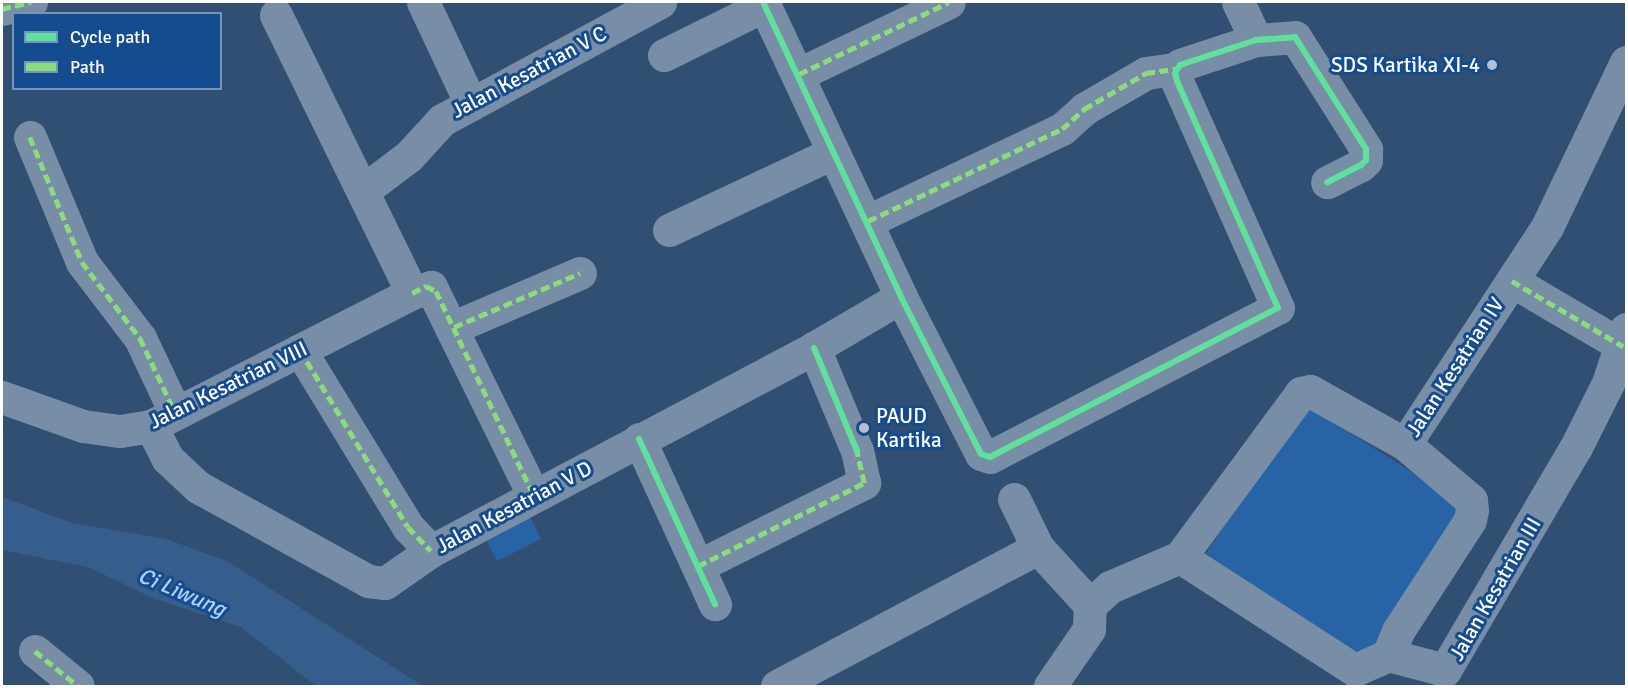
<!DOCTYPE html>
<html>
<head>
<meta charset="utf-8">
<style>
	body { margin:0 }
	#map { position:relative; width:1628px; height:688px; overflow:hidden; background:#314f73; font-family:Signika,sans-serif }
	div>[style] { position:absolute }
	[style*='--x'] { left:calc(var(--x)*1px); top:calc(var(--y)*1px); width:calc(var(--w)*1px); rotate:calc(var(--a)*1deg) }
	.green>* { inset:0; background:#2863a6 }
	.water>* { inset:0; background:#365e8c }
	.minor>* { height:33px; margin:-16.5px; padding:0 16.5px; transform-origin:16.5px; border-radius:16.5px; background:#788ea6 }
	.quiet>* { height:4.5px; margin-top:-2.25px; transform-origin:0; background:repeating-linear-gradient(90deg,#8add7b 0 9px,transparent 0 13.5px) }
	.cycleway>* { height:6px; margin:-3px; padding:0 3px; transform-origin:3px; border-radius:3px; background:#60e19b }
	.dots>* { width:16px; height:16px; translate:-50% -50%; box-sizing:border-box; border:3px solid #154c8f; border-radius:50% }
	span { translate:-50% -50%; white-space:nowrap; text-align:center; line-height:1.15; -webkit-text-stroke:6px #154c8f; paint-order:stroke }
	.poi-label { font-size:21px; color:#fff }
	.right { translate:-100% -50%; text-align:right }
	.left { translate:0 -50%; text-align:left }
	.street-label { font-size:21px; color:#fff }
	.water-label { font-size:22px; color:#acd0f7; font-style:italic }
	.frame { position:absolute; inset:0; border:3px solid #fff; pointer-events:none }
	.legend { position:absolute; left:12px; top:12px; width:210px; height:78px; box-sizing:border-box; background:#154c8f; border:2px solid #7394bc; margin:0; padding:8px 10px; list-style:none; font-size:18px; color:#fff }
	.legend li { display:flex; align-items:center; gap:12px; height:30px }
	.legend b { width:30px; border:2px solid #7394bc }
</style>
</head>
<body>
<div id="map">
	<div class="green">
		<i style="clip-path:polygon(1303px 403px,1468px 508px,1366px 666px,1201px 561px)"></i>
		<i style="clip-path:polygon(526px 509px,541px 539px,497px 561px,482px 532px)"></i>
	</div>
	<div class="water">
		<i style="clip-path:polygon(2px 497px,72px 523px,166px 539px,227px 561px,423px 686px,316px 686px,241px 627px,155px 599px,88px 567px,2px 550px)"></i>
	</div>
	<div class="minor">
		<i style="--x:423;--y:2;--w:113;--a:64.8"></i>
		<i style="--x:763;--y:2;--w:326;--a:64.9"></i>
		<i style="--x:901;--y:297;--w:176;--a:63"></i>
		<i style="--x:981;--y:454;--w:9;--a:18"></i>
		<i style="--x:990;--y:457;--w:324;--a:-27.4"></i>
		<i style="--x:1278;--y:308;--w:248;--a:-114"></i>
		<i style="--x:1177;--y:81;--w:8;--a:-104"></i>
		<i style="--x:1175;--y:73;--w:9;--a:-58"></i>
		<i style="--x:1180;--y:65;--w:80;--a:-18.2"></i>
		<i style="--x:1256;--y:40;--w:39;--a:-4"></i>
		<i style="--x:1295;--y:37;--w:133;--a:57.6"></i>
		<i style="--x:1366;--y:149;--w:11;--a:90"></i>
		<i style="--x:1366;--y:160;--w:7;--a:135"></i>
		<i style="--x:1361;--y:165;--w:38;--a:153"></i>
		<i style="--x:1238;--y:2;--w:42;--a:64.7"></i>
		<i style="--x:2;--y:9;--w:30;--a:-14"></i>
		<i style="--x:276;--y:15;--w:309;--a:63.9"></i>
		<i style="--x:664;--y:55;--w:113;--a:-26.3"></i>
		<i style="--x:799;--y:74;--w:166;--a:-25.6"></i>
		<i style="--x:30;--y:137;--w:135;--a:67.4"></i>
		<i style="--x:82;--y:262;--w:96;--a:52.7"></i>
		<i style="--x:140;--y:338;--w:82;--a:64.7"></i>
		<i style="--x:364;--y:190;--w:56;--a:-37.1"></i>
		<i style="--x:409;--y:156;--w:49;--a:-47.5"></i>
		<i style="--x:442;--y:120;--w:248;--a:-28.4"></i>
		<i style="--x:868;--y:221;--w:215;--a:-25.4"></i>
		<i style="--x:1062;--y:129;--w:30;--a:-42"></i>
		<i style="--x:1084;--y:109;--w:72;--a:-30.1"></i>
		<i style="--x:1146;--y:73;--w:30;--a:-8"></i>
		<i style="--x:669;--y:230;--w:181;--a:-25.2"></i>
		<i style="--x:1512;--y:281;--w:129;--a:30.4"></i>
		<i style="--x:454;--y:327;--w:137;--a:-23.2"></i>
		<i style="--x:300;--y:350;--w:207;--a:58.6"></i>
		<i style="--x:408;--y:527;--w:33;--a:46"></i>
		<i style="--x:2;--y:397;--w:86;--a:19.7"></i>
		<i style="--x:83;--y:426;--w:37;--a:8"></i>
		<i style="--x:120;--y:431;--w:31;--a:-9"></i>
		<i style="--x:151;--y:426;--w:293;--a:-27"></i>
		<i style="--x:412;--y:293;--w:20;--a:-18"></i>
		<i style="--x:431;--y:287;--w:233;--a:63.8"></i>
		<i style="--x:151;--y:426;--w:36;--a:63"></i>
		<i style="--x:167;--y:458;--w:42;--a:43.1"></i>
		<i style="--x:198;--y:487;--w:194;--a:28.9"></i>
		<i style="--x:368;--y:581;--w:17;--a:7"></i>
		<i style="--x:385;--y:583;--w:56;--a:-34.8"></i>
		<i style="--x:431;--y:551;--w:433;--a:-27.9"></i>
		<i style="--x:814;--y:348;--w:101;--a:-30.4"></i>
		<i style="--x:639;--y:439;--w:182;--a:65.3"></i>
		<i style="--x:1014;--y:499;--w:55;--a:63.9"></i>
		<i style="--x:1180;--y:557;--w:208;--a:32.9"></i>
		<i style="--x:1355;--y:670;--w:36;--a:-24"></i>
		<i style="--x:1388;--y:655;--w:59;--a:14.7"></i>
		<i style="--x:1445;--y:670;--w:259;--a:-59.6"></i>
		<i style="--x:1576;--y:447;--w:72;--a:-63.4"></i>
		<i style="--x:1608;--y:383;--w:57;--a:-71.6"></i>
		<i style="--x:698;--y:566;--w:186;--a:-26.6"></i>
		<i style="--x:864;--y:483;--w:33;--a:-102"></i>
		<i style="--x:857;--y:451;--w:112;--a:-112.7"></i>
		<i style="--x:35;--y:651;--w:55;--a:39.1"></i>
		<i style="--x:1388;--y:655;--w:26;--a:-67"></i>
		<i style="--x:1398;--y:631;--w:132;--a:-57"></i>
		<i style="--x:1470;--y:520;--w:10;--a:-79"></i>
		<i style="--x:1472;--y:510;--w:10;--a:-96"></i>
		<i style="--x:1471;--y:500;--w:87;--a:-139.7"></i>
		<i style="--x:777;--y:686;--w:295;--a:-27.9"></i>
		<i style="--x:1038;--y:548;--w:77;--a:47.6"></i>
		<i style="--x:1050;--y:686;--w:69;--a:-55.6"></i>
		<i style="--x:1089;--y:629;--w:24;--a:-88"></i>
		<i style="--x:1090;--y:605;--w:27;--a:-42"></i>
		<i style="--x:1110;--y:587;--w:76;--a:-23.2"></i>
		<i style="--x:1180;--y:557;--w:204;--a:-53.6"></i>
		<i style="--x:1301;--y:393;--w:9;--a:-13"></i>
		<i style="--x:1310;--y:391;--w:109;--a:29.2"></i>
		<i style="--x:1405;--y:444;--w:259;--a:-56.8"></i>
		<i style="--x:1547;--y:227;--w:183;--a:-64.4"></i>
	</div>
	<div class="quiet">
		<i style="--x:2;--y:9;--w:30;--a:-14"></i>
		<i style="--x:799;--y:74;--w:166;--a:-25.6"></i>
		<i style="--x:30;--y:137;--w:135;--a:67.4"></i>
		<i style="--x:82;--y:262;--w:96;--a:52.7"></i>
		<i style="--x:140;--y:338;--w:82;--a:64.7"></i>
		<i style="--x:868;--y:221;--w:215;--a:-25.4"></i>
		<i style="--x:1062;--y:129;--w:30;--a:-42"></i>
		<i style="--x:1084;--y:109;--w:72;--a:-30.1"></i>
		<i style="--x:1146;--y:73;--w:30;--a:-8"></i>
		<i style="--x:1512;--y:281;--w:129;--a:30.4"></i>
		<i style="--x:412;--y:293;--w:16;--a:-27"></i>
		<i style="--x:426;--y:286;--w:11;--a:27"></i>
		<i style="--x:436;--y:291;--w:227;--a:64.4"></i>
		<i style="--x:454;--y:327;--w:137;--a:-23.2"></i>
		<i style="--x:300;--y:350;--w:207;--a:58.6"></i>
		<i style="--x:408;--y:527;--w:33;--a:46"></i>
		<i style="--x:698;--y:566;--w:186;--a:-26.6"></i>
		<i style="--x:864;--y:483;--w:36;--a:-103"></i>
		<i style="--x:35;--y:651;--w:55;--a:39.1"></i>
	</div>
	<div class="cycleway">
		<i style="--x:763;--y:2;--w:326;--a:64.9"></i>
		<i style="--x:901;--y:297;--w:176;--a:63"></i>
		<i style="--x:981;--y:454;--w:9;--a:18"></i>
		<i style="--x:990;--y:457;--w:324;--a:-27.4"></i>
		<i style="--x:1278;--y:308;--w:248;--a:-114"></i>
		<i style="--x:1177;--y:81;--w:8;--a:-104"></i>
		<i style="--x:1175;--y:73;--w:9;--a:-58"></i>
		<i style="--x:1180;--y:65;--w:80;--a:-18.2"></i>
		<i style="--x:1256;--y:40;--w:39;--a:-4"></i>
		<i style="--x:1295;--y:37;--w:133;--a:57.6"></i>
		<i style="--x:1366;--y:149;--w:11;--a:90"></i>
		<i style="--x:1366;--y:160;--w:7;--a:135"></i>
		<i style="--x:1361;--y:165;--w:38;--a:153"></i>
		<i style="--x:814;--y:348;--w:112;--a:67.3"></i>
		<i style="--x:639;--y:439;--w:182;--a:65.3"></i>
	</div>
	<div class="dots">
		<i style="left:1492px;top:65px;background:#b7c1ce"></i>
		<i style="left:864px;top:428px;background:#b7c1ce"></i>
	</div>
	<div class="poi-label">
		<span class="right" style="left:1480px;top:65px">SDS Kartika XI-4</span>
		<span class="left" style="left:876px;top:428px">PAUD<br>Kartika</span>
	</div>
	<div class="street-label">
		<span style="left:529px;top:72px;rotate:-28deg">Jalan Kesatrian V C</span>
		<span style="left:1455px;top:367px;rotate:-57deg">Jalan Kesatrian IV</span>
		<span style="left:228px;top:385px;rotate:-26deg">Jalan Kesatrian VIII</span>
		<span style="left:514px;top:507px;rotate:-28deg">Jalan Kesatrian V D</span>
		<span style="left:1495px;top:589px;rotate:-60deg">Jalan Kesatrian III</span>
	</div>
	<div class="water-label">
		<span style="left:182px;top:592px;rotate:23deg">Ci Liwung</span>
	</div>
	<div class="frame"></div>
	<ul class="legend">
	<li><b style="height:8px;background:#60e19b"></b>Cycle path</li>
	<li><b style="height:8px;background:#8add7b"></b>Path</li>
	</ul>
</div>
</body>
</html>
